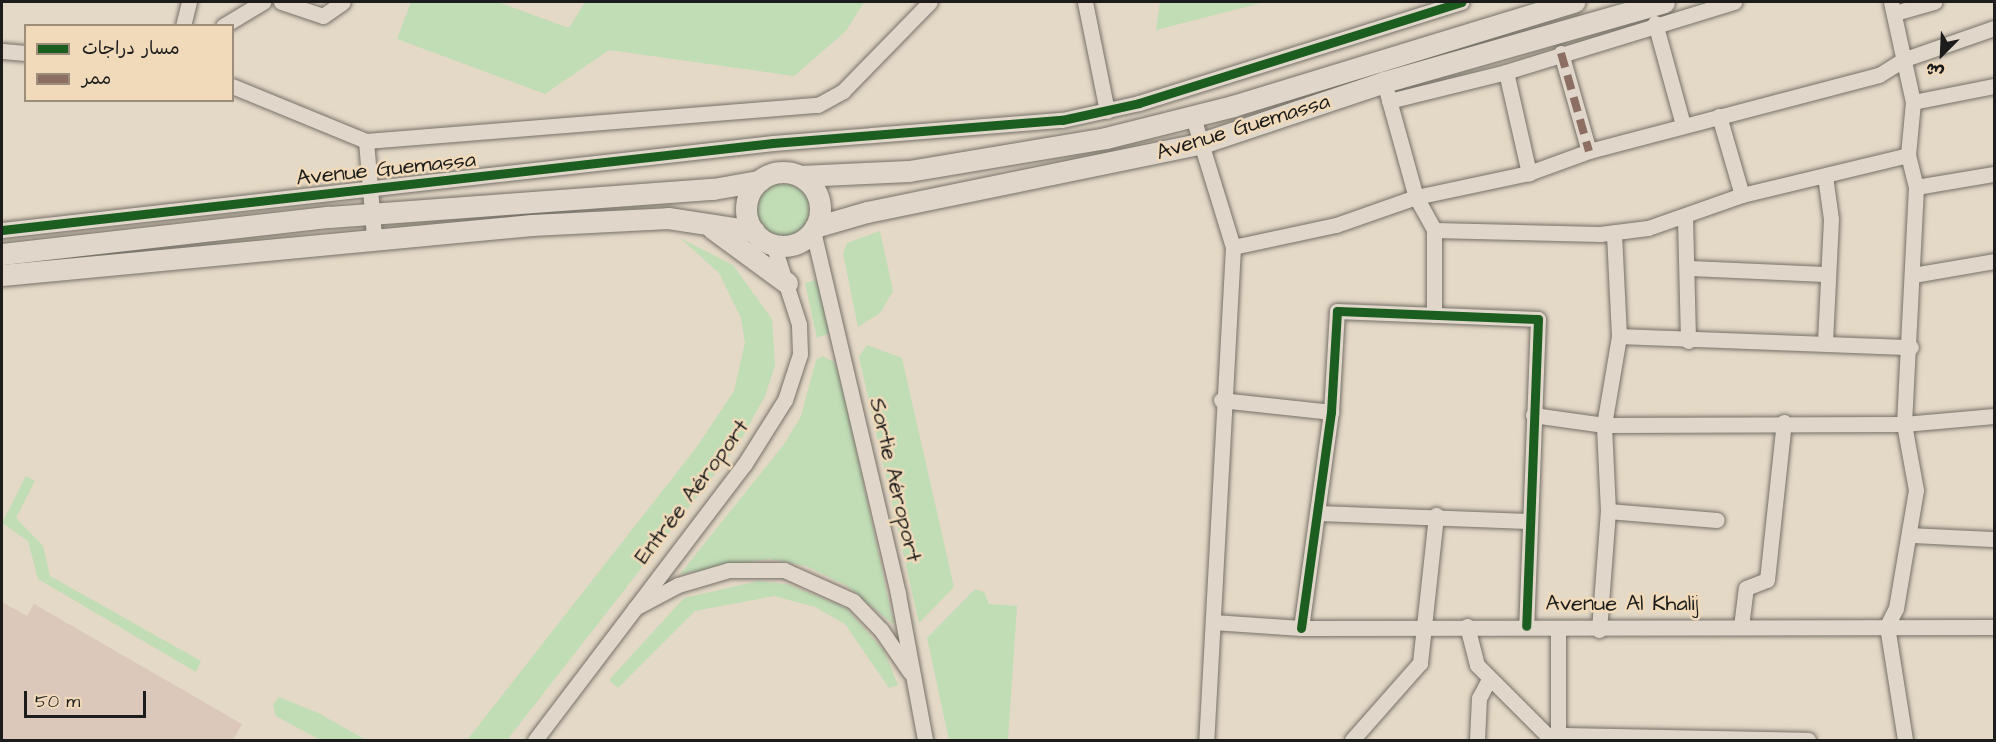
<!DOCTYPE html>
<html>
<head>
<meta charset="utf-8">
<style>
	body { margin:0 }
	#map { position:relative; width:1996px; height:742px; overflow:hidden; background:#e4d8c6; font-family:"Architects Daughter","Playpen Sans Arabic",sans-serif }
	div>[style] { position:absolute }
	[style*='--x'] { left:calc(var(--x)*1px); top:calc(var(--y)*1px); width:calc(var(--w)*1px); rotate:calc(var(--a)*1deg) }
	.built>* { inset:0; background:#dbc8bb }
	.green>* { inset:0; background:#c1ddb6 }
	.round { border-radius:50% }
	.roads { filter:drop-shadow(0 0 2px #767168) drop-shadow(0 0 2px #767168) }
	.street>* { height:15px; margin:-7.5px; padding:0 7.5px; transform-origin:7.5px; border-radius:7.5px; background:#e0d7ca }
	.secondary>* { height:21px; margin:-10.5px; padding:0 10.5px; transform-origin:10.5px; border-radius:10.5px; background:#e0d7ca }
	.secondary>.ring { margin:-10.5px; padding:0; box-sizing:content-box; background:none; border:21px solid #e0d7ca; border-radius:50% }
	.quiet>* { height:8px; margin-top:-4px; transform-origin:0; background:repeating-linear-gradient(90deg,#8d6e63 0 15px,transparent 0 23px) }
	.cycleway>* { height:9px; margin:-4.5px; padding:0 4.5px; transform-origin:4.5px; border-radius:4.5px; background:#1b5e20 }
	span { translate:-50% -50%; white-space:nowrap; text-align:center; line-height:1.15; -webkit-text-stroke:5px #f1dab9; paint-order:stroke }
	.street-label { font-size:22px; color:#1c1c1c }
	.frame { position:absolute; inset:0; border:3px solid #1c1c1c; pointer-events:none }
	.legend { position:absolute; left:24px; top:24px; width:210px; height:78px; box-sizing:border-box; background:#f1dab9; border:2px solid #9c8e7a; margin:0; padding:8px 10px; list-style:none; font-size:18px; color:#1c1c1c }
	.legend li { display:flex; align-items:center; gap:12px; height:30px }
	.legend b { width:30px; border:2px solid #9c8e7a }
	.north { position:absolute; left:1912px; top:24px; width:60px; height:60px; -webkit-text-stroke:4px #f1dab9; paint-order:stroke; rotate:204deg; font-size:16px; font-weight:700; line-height:24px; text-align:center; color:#1c1c1c }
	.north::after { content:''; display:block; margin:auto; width:21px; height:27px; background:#1c1c1c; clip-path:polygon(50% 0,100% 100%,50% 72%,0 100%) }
	.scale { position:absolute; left:24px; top:691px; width:122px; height:27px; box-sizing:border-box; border:3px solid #1c1c1c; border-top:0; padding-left:8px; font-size:18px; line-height:21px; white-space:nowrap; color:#1c1c1c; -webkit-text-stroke:4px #f1dab9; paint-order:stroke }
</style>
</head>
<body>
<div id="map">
	<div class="built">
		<i style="clip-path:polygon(2px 602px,27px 616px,34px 604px,242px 724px,233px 740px,2px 740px)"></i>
	</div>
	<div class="green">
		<i style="clip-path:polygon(411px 2px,498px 2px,569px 28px,585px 2px,864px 2px,846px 31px,794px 76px,609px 50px,545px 94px,397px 39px)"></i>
		<i style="clip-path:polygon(1160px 2px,1265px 2px,1156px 30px)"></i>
		<i class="round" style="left:756px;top:183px;width:54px;height:54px"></i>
		<i style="clip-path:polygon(880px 231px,893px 291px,880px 313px,858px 327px,843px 253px,847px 243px)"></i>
		<i style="clip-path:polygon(680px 238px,733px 265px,772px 319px,775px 365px,765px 396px,740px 442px,507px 740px,467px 740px,696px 448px,734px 391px,745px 343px,741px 318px,719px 273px)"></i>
		<i style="clip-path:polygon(820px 279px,833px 332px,817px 338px,805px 283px)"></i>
		<i style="clip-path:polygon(867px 345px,902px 358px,954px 587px,919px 623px,859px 357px)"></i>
		<i style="clip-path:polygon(823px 356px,834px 362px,842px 384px,894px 625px,847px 586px,806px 566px,769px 559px,680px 574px,785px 443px,801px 416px,816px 360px)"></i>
		<i style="clip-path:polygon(26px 476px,35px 481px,16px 518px,43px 546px,50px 576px,201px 661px,196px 672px,38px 579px,28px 541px,2px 523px)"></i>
		<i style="clip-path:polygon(758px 581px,787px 584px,846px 608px,884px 651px,898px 685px,889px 688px,845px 624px,815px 607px,774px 596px,695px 611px,618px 688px,609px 680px,684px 598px)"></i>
		<i style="clip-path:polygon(975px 589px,984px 592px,989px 604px,1017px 606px,1008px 740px,949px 740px,927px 638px)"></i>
		<i style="clip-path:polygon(279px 697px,318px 713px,366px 740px,320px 740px,276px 716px,273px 705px)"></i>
	</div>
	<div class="roads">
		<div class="street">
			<i style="--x:281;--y:2;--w:44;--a:18.4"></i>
			<i style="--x:323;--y:16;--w:24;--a:-35"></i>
			<i style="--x:1085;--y:2;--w:111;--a:78.6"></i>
			<i style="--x:1891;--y:2;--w:102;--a:77.6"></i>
			<i style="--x:1913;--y:102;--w:53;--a:95.4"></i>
			<i style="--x:1908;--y:155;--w:33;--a:76"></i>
			<i style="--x:1916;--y:187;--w:237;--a:92.9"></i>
			<i style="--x:1904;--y:424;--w:67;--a:79.7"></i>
			<i style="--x:1916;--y:490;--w:120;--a:99.6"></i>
			<i style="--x:1896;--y:608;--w:20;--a:117"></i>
			<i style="--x:1887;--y:626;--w:115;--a:81"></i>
			<i style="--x:1895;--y:13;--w:41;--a:-15.8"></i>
			<i style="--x:1655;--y:23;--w:106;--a:74.6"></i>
			<i style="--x:183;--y:26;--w:25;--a:-76"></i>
			<i style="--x:223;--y:26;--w:47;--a:-31"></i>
			<i style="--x:2;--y:51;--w:24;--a:5"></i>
			<i style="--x:1561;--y:53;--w:102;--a:74.1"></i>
			<i style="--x:1506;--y:72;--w:104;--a:77.2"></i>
			<i style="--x:1384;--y:82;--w:119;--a:74.5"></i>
			<i style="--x:1416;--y:197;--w:38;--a:61"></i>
			<i style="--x:1434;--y:230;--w:166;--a:1.4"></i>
			<i style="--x:1600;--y:234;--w:48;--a:-7.1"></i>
			<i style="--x:1648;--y:228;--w:100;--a:-19.3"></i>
			<i style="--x:1742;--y:195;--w:171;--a:-13.5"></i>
			<i style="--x:232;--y:86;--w:145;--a:22.3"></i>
			<i style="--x:1389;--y:101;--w:121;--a:-13.9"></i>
			<i style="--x:1506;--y:72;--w:239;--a:-17.1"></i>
			<i style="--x:1913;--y:102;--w:83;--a:-11.2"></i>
			<i style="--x:1719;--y:116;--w:82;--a:73.8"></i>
			<i style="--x:1193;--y:117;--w:136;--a:72.9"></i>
			<i style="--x:1233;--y:247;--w:494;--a:93.1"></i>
			<i style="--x:1916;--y:187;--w:79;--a:-9.5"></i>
			<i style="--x:1685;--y:217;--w:124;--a:88.6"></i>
			<i style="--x:2;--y:230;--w:776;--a:-6.44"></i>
			<i style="--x:773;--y:143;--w:290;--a:-4.6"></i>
			<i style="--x:1062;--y:120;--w:79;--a:-12.4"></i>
			<i style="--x:1139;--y:103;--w:338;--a:-17.4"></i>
			<i style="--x:1434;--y:230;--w:85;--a:90"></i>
			<i style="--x:813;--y:231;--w:373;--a:76.8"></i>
			<i style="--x:898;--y:594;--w:148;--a:79.5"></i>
			<i style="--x:374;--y:236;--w:95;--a:-94.8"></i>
			<i style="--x:366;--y:141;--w:453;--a:-4.6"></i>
			<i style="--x:818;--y:105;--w:29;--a:-29"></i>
			<i style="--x:843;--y:91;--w:124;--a:-45.7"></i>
			<i style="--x:1233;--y:247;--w:105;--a:-12.1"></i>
			<i style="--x:1336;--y:225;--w:85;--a:-19.3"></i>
			<i style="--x:1416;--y:197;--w:116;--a:-12"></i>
			<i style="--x:1529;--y:173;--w:64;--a:-20.1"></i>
			<i style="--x:1589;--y:151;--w:300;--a:-14.7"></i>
			<i style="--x:1879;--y:75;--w:31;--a:-32"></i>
			<i style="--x:1905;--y:59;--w:94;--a:-19.2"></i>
			<i style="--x:1690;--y:268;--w:135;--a:2.5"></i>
			<i style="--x:1913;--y:275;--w:82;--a:-9.8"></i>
			<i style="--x:1619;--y:336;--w:292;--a:2.2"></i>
			<i style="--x:1825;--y:342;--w:123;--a:-87.2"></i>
			<i style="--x:1831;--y:219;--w:43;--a:-97.9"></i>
			<i style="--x:1221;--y:400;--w:111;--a:6.2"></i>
			<i style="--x:1533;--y:415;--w:72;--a:8"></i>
			<i style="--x:1604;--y:425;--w:300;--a:-0.2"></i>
			<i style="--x:1904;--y:424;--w:90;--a:-5.1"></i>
			<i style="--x:1608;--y:511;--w:109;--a:4.7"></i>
			<i style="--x:1318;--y:513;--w:210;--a:2.2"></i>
			<i style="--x:1911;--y:535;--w:83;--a:2.8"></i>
			<i style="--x:635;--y:608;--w:49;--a:-28.1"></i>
			<i style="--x:678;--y:585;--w:53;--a:-16.4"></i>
			<i style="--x:729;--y:570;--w:55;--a:0"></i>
			<i style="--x:784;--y:570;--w:76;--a:24.2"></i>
			<i style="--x:853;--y:601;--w:40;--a:46"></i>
			<i style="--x:881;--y:630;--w:51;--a:55.4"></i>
			<i style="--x:1213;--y:622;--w:88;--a:3.9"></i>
			<i style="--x:1301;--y:628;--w:693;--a:-0.08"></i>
			<i style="--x:1467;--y:626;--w:40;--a:75.6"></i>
			<i style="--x:1477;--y:665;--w:106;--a:45"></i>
			<i style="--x:1741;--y:627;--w:39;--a:-83"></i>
			<i style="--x:1746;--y:588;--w:22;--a:-21"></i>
			<i style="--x:1767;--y:580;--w:159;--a:-83.9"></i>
			<i style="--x:1301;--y:628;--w:218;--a:-82.1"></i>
			<i style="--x:1331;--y:412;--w:101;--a:-86.6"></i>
			<i style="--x:1337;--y:311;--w:201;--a:2.3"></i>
			<i style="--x:1538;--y:319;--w:307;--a:92.2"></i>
			<i style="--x:1599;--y:630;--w:119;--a:-85.7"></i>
			<i style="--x:1608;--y:511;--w:86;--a:-92.7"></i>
			<i style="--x:1604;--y:425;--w:90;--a:-80.4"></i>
			<i style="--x:1619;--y:336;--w:104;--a:-92.8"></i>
			<i style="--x:1558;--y:735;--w:107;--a:-90"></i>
			<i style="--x:535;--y:740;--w:345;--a:-52.8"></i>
			<i style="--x:744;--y:465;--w:77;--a:-57.8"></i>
			<i style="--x:785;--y:400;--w:48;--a:-71.9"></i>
			<i style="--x:800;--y:354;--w:30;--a:-92"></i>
			<i style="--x:799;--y:324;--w:84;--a:-108"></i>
			<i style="--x:1352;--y:740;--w:103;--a:-48.6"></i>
			<i style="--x:1420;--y:663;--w:149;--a:-83.8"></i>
			<i style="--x:1477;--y:740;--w:42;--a:-87.3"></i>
			<i style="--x:1479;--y:698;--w:21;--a:-62"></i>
			<i style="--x:1551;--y:740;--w:9;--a:-36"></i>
			<i style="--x:1558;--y:735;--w:250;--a:1.1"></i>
		</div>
		<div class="secondary">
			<i class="ring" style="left:746px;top:172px;width:53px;height:53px"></i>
			<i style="--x:800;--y:176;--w:109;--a:-2.6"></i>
			<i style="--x:909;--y:171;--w:200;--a:-9.5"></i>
			<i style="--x:1106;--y:138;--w:131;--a:-14.1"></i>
			<i style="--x:1233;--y:106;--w:357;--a:-17"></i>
			<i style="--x:815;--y:227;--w:54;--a:-16.1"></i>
			<i style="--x:867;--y:212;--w:342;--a:-11.6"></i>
			<i style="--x:1202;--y:143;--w:192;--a:-18.5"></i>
			<i style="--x:1384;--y:82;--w:291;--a:-15.9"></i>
			<i style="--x:712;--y:228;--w:93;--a:36.3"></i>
			<i style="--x:2;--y:254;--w:329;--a:-6.5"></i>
			<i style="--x:329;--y:217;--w:385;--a:-4.2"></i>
			<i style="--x:713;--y:189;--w:47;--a:-9.9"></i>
			<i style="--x:2;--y:275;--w:532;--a:-5.39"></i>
			<i style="--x:532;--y:225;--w:136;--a:-2.9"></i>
			<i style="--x:668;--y:218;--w:87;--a:8.6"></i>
		</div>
	</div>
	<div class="quiet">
		<i style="--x:1561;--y:53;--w:102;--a:74.1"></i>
	</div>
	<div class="cycleway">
		<i style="--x:2;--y:230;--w:776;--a:-6.44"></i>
		<i style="--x:773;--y:143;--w:290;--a:-4.6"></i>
		<i style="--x:1062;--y:120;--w:79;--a:-12.4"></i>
		<i style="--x:1139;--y:103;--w:338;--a:-17.4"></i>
		<i style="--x:1301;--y:628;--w:218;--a:-82.1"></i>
		<i style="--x:1331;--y:412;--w:101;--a:-86.6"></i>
		<i style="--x:1337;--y:311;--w:201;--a:2.3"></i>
		<i style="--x:1538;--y:319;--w:307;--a:92.2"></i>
	</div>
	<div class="street-label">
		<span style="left:1243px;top:127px;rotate:-17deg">Avenue Guemassa</span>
		<span style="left:386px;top:169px;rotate:-6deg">Avenue Guemassa</span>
		<span style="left:895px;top:480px;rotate:77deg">Sortie Aéroport</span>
		<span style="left:692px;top:492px;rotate:-53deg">Entrée Aéroport</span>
		<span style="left:1622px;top:604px">Avenue Al Khalij</span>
	</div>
	<div class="frame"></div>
	<ul class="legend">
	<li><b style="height:8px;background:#1b5e20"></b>مسار دراجات</li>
	<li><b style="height:8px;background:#8d6e63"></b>ممر</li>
	</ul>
	<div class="north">ش</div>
	<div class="scale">50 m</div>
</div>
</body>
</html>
